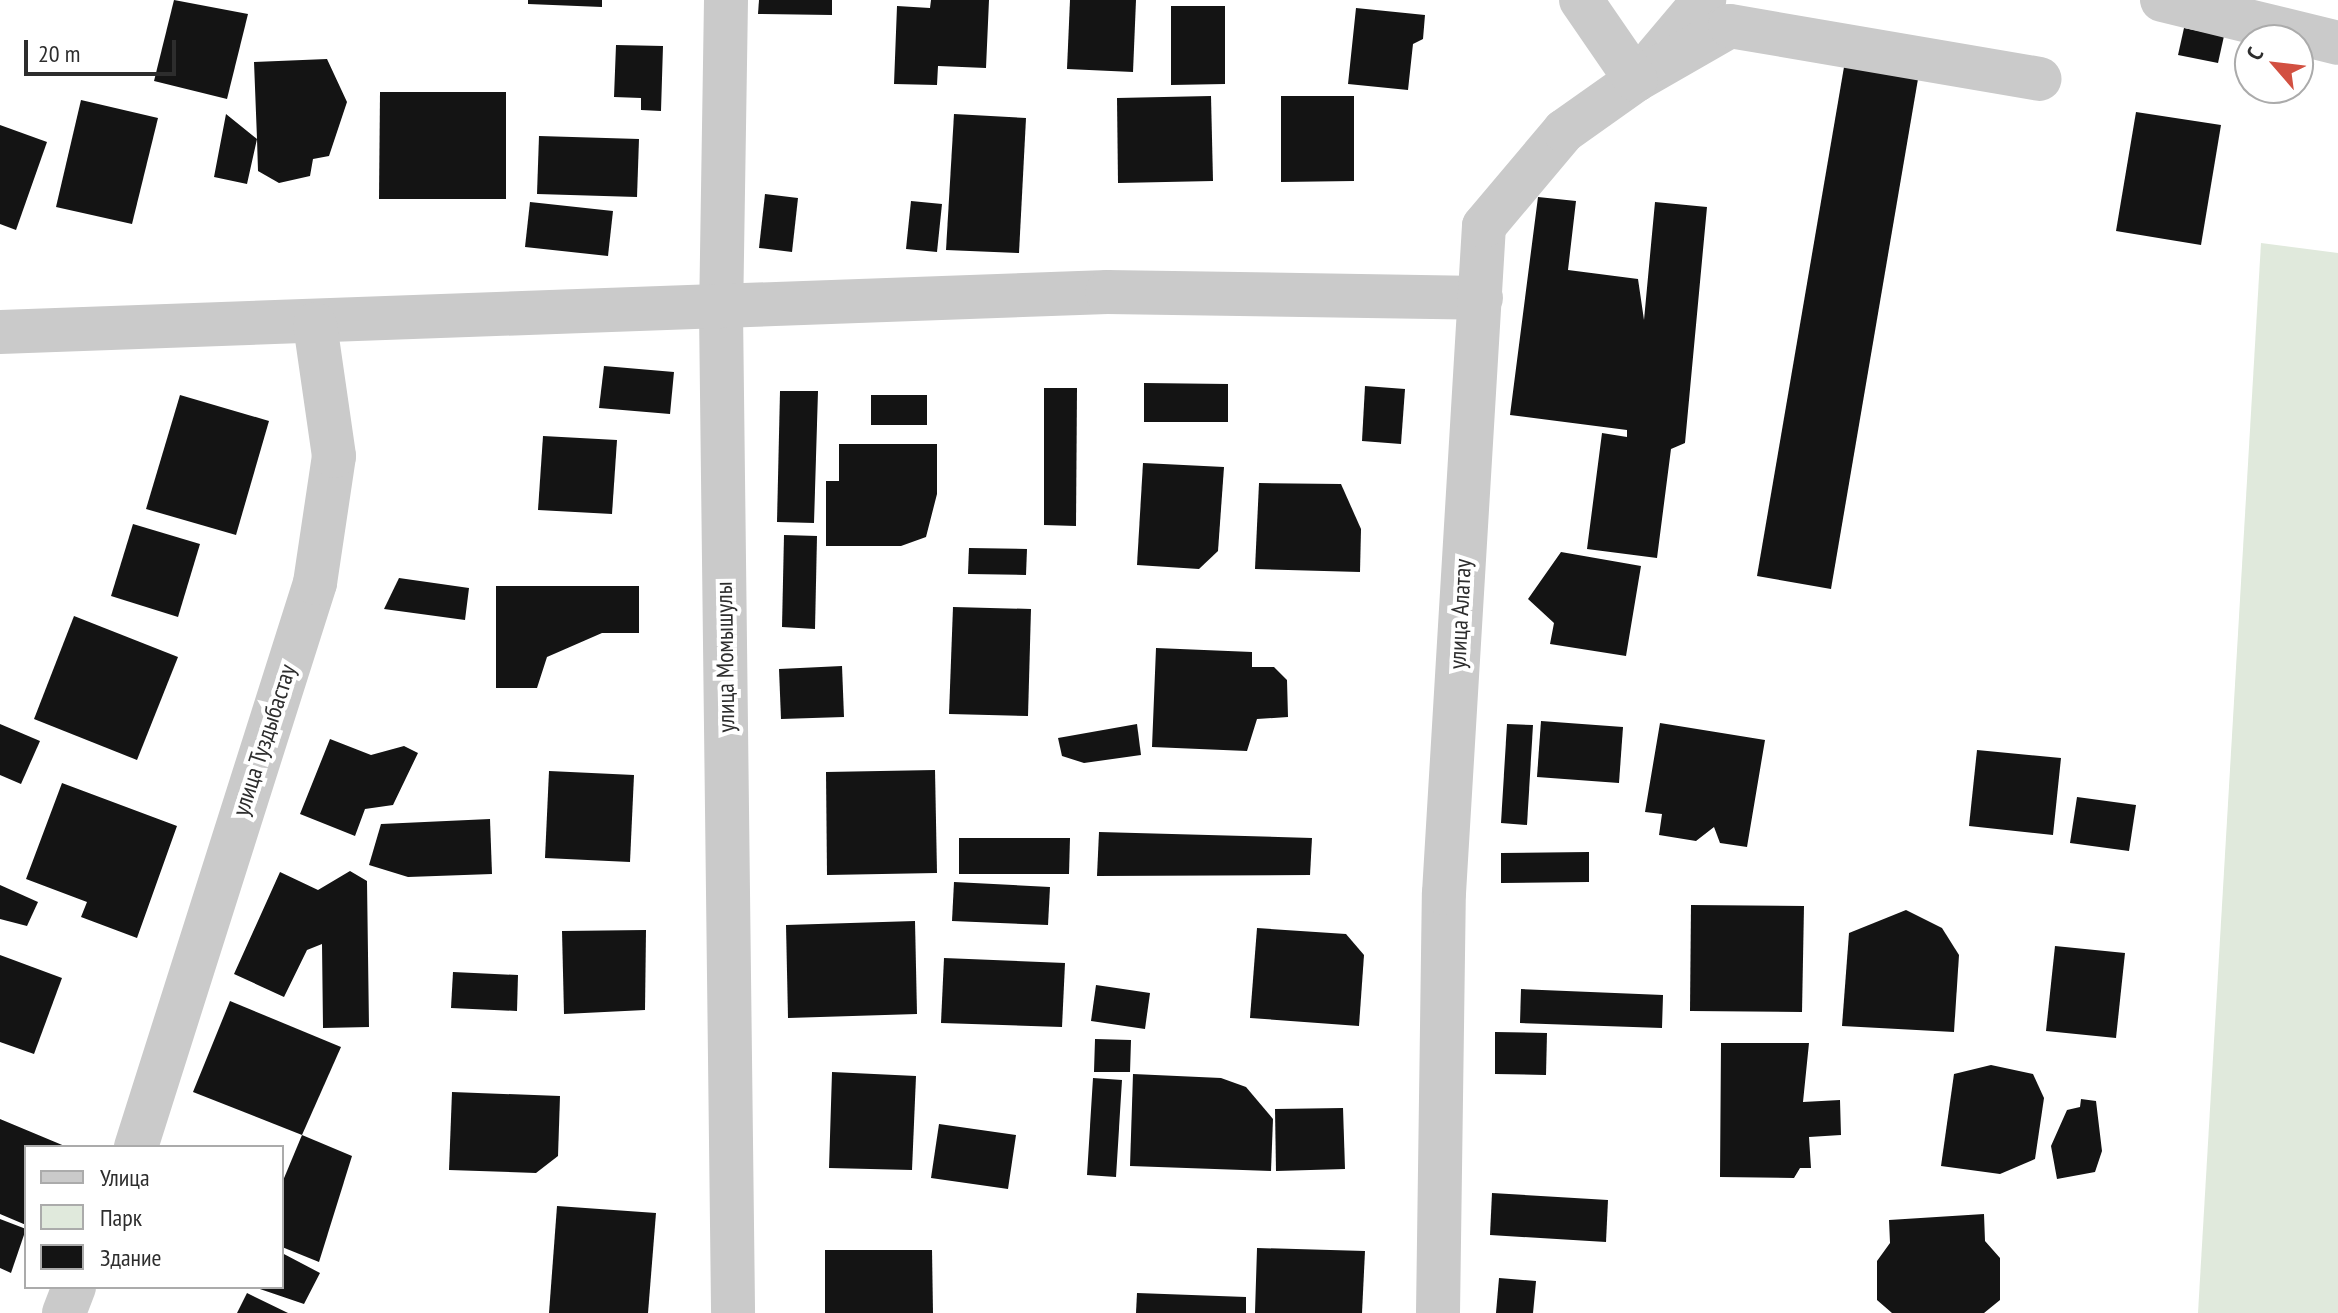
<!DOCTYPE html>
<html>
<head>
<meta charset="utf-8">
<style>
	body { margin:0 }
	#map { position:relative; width:2338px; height:1313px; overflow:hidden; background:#fff; font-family:"PT Sans Narrow",sans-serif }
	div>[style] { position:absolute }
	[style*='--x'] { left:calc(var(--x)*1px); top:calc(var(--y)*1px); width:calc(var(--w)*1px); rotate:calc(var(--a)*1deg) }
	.green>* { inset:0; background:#e0e9dc }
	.building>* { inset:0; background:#141414 }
	.minor>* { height:44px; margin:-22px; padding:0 22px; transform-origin:22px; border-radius:22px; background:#cacaca }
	span { translate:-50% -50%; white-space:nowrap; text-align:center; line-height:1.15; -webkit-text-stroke:8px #fff; paint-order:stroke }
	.street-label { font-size:24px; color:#2d2d2d }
	.legend { position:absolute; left:24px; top:1145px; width:260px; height:144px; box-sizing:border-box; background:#fff; border:2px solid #ababab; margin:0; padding:10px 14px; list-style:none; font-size:24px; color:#2d2d2d }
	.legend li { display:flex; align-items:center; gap:16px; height:40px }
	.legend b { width:40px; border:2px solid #ababab }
	.north { position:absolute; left:2234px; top:24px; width:80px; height:80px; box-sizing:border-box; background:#fff; border:2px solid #ababab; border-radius:50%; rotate:298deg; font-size:22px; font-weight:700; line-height:32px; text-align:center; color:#2d2d2d }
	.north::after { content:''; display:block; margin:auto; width:28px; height:36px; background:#d25041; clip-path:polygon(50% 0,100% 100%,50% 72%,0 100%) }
	.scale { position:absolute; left:24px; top:40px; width:152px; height:36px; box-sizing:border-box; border:4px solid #2d2d2d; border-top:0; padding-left:10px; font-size:24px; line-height:28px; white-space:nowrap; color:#2d2d2d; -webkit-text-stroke:6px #fff; paint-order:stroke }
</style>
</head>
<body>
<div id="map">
	<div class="green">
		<i style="clip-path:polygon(2261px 243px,2338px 253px,2338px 1313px,2198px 1313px)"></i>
	</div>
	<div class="building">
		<i style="clip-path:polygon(174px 0,248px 14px,227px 99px,154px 81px)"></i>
		<i style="clip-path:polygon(528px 0,602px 0,602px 7px,528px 4px)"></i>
		<i style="clip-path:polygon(759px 0,832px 0,832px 15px,758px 14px)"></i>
		<i style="clip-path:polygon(931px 0,989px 0,986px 68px,938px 66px,937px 85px,894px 84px,897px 6px,930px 8px)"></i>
		<i style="clip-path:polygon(1070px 0,1136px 0,1133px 72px,1067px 69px)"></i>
		<i style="clip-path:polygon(1171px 6px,1225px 6px,1225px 84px,1171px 85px)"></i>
		<i style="clip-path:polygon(1356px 8px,1425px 15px,1423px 39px,1413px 44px,1408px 90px,1348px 84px)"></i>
		<i style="clip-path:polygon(2184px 28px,2224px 36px,2218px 63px,2178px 55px)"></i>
		<i style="clip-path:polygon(616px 45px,663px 46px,661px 111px,641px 110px,641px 98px,614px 97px)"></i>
		<i style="clip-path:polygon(327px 59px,347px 102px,329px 156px,313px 159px,310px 176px,279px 183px,258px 171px,257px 139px,247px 184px,214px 177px,226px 114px,257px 139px,254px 62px)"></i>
		<i style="clip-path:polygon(1844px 67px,1918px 79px,1831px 589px,1757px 576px)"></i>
		<i style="clip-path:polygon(380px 92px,506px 92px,506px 199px,379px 199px)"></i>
		<i style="clip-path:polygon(1211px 96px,1213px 181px,1118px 183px,1117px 98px)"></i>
		<i style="clip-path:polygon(1281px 96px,1354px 96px,1354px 181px,1281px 182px)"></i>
		<i style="clip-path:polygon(81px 100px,158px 118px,132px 224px,56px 207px)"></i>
		<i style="clip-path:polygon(2136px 112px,2221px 125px,2201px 245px,2116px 231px)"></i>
		<i style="clip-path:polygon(954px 114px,1026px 118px,1019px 253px,946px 250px)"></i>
		<i style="clip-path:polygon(0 125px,47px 142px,16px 230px,0 224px)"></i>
		<i style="clip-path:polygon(539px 136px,639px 139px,637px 197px,537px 194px)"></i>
		<i style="clip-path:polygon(765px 194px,798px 198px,792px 252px,759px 248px)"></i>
		<i style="clip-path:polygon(1538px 197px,1576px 201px,1568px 270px,1638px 279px,1644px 320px,1655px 202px,1707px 207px,1685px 443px,1671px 449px,1657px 558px,1587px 549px,1602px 433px,1627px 437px,1627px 430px,1510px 415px)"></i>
		<i style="clip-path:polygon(911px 201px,942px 204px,937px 252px,906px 249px)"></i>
		<i style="clip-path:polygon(530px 202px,613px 211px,608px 256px,525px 247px)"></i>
		<i style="clip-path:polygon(604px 366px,674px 372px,670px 414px,599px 408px)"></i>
		<i style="clip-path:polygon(1144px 383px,1228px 384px,1228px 422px,1144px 422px)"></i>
		<i style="clip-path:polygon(1365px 386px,1405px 389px,1401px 444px,1362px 441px)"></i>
		<i style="clip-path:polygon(1044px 388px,1077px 388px,1076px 526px,1044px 525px)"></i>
		<i style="clip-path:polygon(780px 391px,818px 391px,814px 523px,777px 522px)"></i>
		<i style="clip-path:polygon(180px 395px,269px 421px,236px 535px,146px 509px)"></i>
		<i style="clip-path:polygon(871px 395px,927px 395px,927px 425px,871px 425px)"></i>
		<i style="clip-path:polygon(543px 436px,617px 440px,612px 514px,538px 510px)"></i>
		<i style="clip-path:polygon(839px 444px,937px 444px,937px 494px,926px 537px,901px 546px,826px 546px,826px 481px,839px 481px)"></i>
		<i style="clip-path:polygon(1143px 463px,1224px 467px,1218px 551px,1199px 569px,1137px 565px)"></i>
		<i style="clip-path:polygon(1259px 483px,1341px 484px,1361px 529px,1360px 572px,1255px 569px)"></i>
		<i style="clip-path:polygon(133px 524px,200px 544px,178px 617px,111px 596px)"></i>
		<i style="clip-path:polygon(784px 535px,817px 536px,815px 629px,782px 627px)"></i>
		<i style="clip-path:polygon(969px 548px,1027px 549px,1026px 575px,968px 574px)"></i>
		<i style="clip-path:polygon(1561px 552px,1641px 566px,1626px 656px,1550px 644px,1554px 623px,1528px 599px)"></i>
		<i style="clip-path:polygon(399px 578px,469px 588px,465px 620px,384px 609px)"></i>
		<i style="clip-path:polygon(496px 586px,639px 586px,639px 633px,602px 633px,547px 657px,537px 688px,496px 688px)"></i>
		<i style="clip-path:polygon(953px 607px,1031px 609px,1028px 716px,949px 714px)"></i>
		<i style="clip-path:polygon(74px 616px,178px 657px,137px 760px,34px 719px)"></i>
		<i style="clip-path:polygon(1156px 648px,1252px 652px,1252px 667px,1274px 667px,1287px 680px,1288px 717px,1257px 719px,1247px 751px,1152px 747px)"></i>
		<i style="clip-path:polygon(842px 666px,844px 717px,781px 719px,779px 669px)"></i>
		<i style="clip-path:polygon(1541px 721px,1623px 727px,1619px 783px,1537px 777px)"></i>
		<i style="clip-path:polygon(1660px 723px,1765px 740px,1747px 847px,1720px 843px,1714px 827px,1696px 841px,1659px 835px,1662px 814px,1645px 812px)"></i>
		<i style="clip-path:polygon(0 724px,40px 741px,21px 784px,0 775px)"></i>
		<i style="clip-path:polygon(1137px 724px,1141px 755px,1084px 763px,1062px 756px,1058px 738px)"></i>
		<i style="clip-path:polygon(1507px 724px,1533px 725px,1527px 825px,1501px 823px)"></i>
		<i style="clip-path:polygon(330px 739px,371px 755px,404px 746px,418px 753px,393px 805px,365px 809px,355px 836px,300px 814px)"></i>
		<i style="clip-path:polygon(1977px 750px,2061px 758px,2053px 835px,1969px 826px)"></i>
		<i style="clip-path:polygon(935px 770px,937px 873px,827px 875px,826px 772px)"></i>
		<i style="clip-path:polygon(549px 771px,634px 775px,630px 862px,545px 858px)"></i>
		<i style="clip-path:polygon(62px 783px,177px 826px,137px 938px,81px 917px,87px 902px,26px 879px)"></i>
		<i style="clip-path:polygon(2077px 797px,2136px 805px,2129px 851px,2070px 843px)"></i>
		<i style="clip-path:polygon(490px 819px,492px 874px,408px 877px,369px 865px,381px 824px)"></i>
		<i style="clip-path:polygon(1099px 832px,1312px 838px,1310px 875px,1097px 876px)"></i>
		<i style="clip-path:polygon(959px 838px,1070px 838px,1069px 874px,959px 874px)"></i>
		<i style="clip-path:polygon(1589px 852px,1589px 882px,1501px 883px,1501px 853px)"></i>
		<i style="clip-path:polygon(350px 871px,367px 881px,369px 1027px,323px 1028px,322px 944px,307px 950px,284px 997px,234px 974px,280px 872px,318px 890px)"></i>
		<i style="clip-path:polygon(954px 882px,1050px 887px,1048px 925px,952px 921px)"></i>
		<i style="clip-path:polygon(0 885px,38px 902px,27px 926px,0 919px)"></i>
		<i style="clip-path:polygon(1691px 905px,1804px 906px,1802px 1012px,1690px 1011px)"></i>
		<i style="clip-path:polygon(1906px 910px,1942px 928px,1959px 955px,1954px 1032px,1842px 1026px,1849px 933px)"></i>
		<i style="clip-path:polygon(915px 921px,917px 1014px,788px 1018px,786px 925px)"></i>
		<i style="clip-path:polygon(1257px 928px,1346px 934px,1364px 955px,1359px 1026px,1250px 1018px)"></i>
		<i style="clip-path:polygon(646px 930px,645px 1010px,564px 1014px,562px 931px)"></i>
		<i style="clip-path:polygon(2055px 946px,2125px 953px,2116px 1038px,2046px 1031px)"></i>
		<i style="clip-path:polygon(0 955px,62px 978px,34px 1054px,0 1042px)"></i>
		<i style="clip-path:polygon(944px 958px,1065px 963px,1062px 1027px,941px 1023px)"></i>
		<i style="clip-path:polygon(453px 972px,518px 975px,517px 1011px,451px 1008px)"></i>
		<i style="clip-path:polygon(1096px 985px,1150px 993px,1145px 1029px,1091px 1021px)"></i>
		<i style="clip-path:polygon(1521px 989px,1663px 995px,1662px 1028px,1520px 1023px)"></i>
		<i style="clip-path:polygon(230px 1001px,341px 1047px,302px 1135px,193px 1092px)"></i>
		<i style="clip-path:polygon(1495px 1032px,1547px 1033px,1546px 1075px,1495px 1074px)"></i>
		<i style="clip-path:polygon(1095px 1039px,1131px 1040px,1130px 1072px,1094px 1072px)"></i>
		<i style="clip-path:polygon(1721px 1043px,1809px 1043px,1803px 1102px,1840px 1100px,1841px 1135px,1809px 1137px,1811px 1168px,1800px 1168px,1794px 1178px,1720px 1177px)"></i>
		<i style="clip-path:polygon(1991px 1065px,2033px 1074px,2044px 1098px,2035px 1159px,2000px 1174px,1941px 1166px,1954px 1074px)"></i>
		<i style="clip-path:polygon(832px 1072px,916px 1076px,912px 1170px,829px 1168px)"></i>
		<i style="clip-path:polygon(1133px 1074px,1221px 1078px,1246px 1087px,1273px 1119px,1271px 1171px,1130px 1166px)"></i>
		<i style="clip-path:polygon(1093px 1078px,1122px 1080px,1116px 1177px,1087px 1175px)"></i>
		<i style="clip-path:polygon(452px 1092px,560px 1096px,558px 1156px,536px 1173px,449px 1170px)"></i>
		<i style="clip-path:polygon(2081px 1099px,2096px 1101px,2102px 1151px,2095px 1172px,2057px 1179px,2051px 1146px,2067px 1110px,2080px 1107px)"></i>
		<i style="clip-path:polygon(1343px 1108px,1345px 1169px,1276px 1171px,1275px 1109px)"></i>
		<i style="clip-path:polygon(0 1119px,67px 1147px,26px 1147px,26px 1225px,0 1214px)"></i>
		<i style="clip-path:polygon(939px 1124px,1016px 1135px,1008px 1189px,931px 1178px)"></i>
		<i style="clip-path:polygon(302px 1135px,352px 1156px,319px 1262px,282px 1247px,282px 1183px)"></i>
		<i style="clip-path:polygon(1492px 1193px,1608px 1200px,1606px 1242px,1490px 1235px)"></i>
		<i style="clip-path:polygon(557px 1206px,656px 1213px,648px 1313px,549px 1313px)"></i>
		<i style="clip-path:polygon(1984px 1214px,1985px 1241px,2000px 1258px,2000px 1300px,1984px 1313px,1892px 1313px,1877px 1300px,1877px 1261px,1890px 1243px,1889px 1220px)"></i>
		<i style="clip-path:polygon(0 1219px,26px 1229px,11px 1273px,0 1268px)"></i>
		<i style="clip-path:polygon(1257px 1248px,1365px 1251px,1362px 1313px,1255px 1313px)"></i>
		<i style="clip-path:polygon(825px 1250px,932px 1250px,933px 1313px,825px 1313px)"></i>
		<i style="clip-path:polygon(282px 1253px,320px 1273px,304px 1304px,254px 1287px,282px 1287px)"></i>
		<i style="clip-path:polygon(1499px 1278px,1536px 1281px,1533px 1313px,1496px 1313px)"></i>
		<i style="clip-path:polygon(247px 1293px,288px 1313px,237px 1313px)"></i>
		<i style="clip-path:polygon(1137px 1293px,1246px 1297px,1246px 1313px,1136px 1313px)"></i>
	</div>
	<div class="minor">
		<i style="--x:726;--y:0;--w:311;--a:90.9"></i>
		<i style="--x:721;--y:311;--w:1002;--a:89.31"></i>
		<i style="--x:2162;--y:0;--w:181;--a:13.7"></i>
		<i style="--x:1656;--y:57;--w:75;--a:-49.9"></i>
		<i style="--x:1636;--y:80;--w:108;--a:-29.9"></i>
		<i style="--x:1730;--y:26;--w:314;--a:9.7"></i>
		<i style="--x:0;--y:332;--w:1108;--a:-2.07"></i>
		<i style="--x:1107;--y:292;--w:374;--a:0.9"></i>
		<i style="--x:136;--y:1147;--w:592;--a:-72.39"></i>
		<i style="--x:315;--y:583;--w:128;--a:-81.5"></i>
		<i style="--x:334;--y:456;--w:133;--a:-98.2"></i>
		<i style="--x:64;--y:1313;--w:28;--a:-69"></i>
		<i style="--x:1438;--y:1313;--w:420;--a:-89.2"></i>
		<i style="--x:1444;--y:893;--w:668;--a:-86.57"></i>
		<i style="--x:1484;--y:226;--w:124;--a:-49.9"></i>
		<i style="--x:1564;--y:131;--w:88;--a:-35.3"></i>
		<i style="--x:1636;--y:80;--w:97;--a:-124.5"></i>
	</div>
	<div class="street-label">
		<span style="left:1460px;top:614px;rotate:-87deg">улица Алатау</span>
		<span style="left:725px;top:657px;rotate:-91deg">улица Момышулы</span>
		<span style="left:264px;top:740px;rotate:-72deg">улица Туздыбастау</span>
	</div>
	<ul class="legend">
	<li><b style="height:10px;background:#cacaca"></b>Улица</li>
	<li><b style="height:22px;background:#e0e9dc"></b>Парк</li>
	<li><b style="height:22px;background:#141414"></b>Здание</li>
	</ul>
	<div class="north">С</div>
	<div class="scale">20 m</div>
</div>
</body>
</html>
